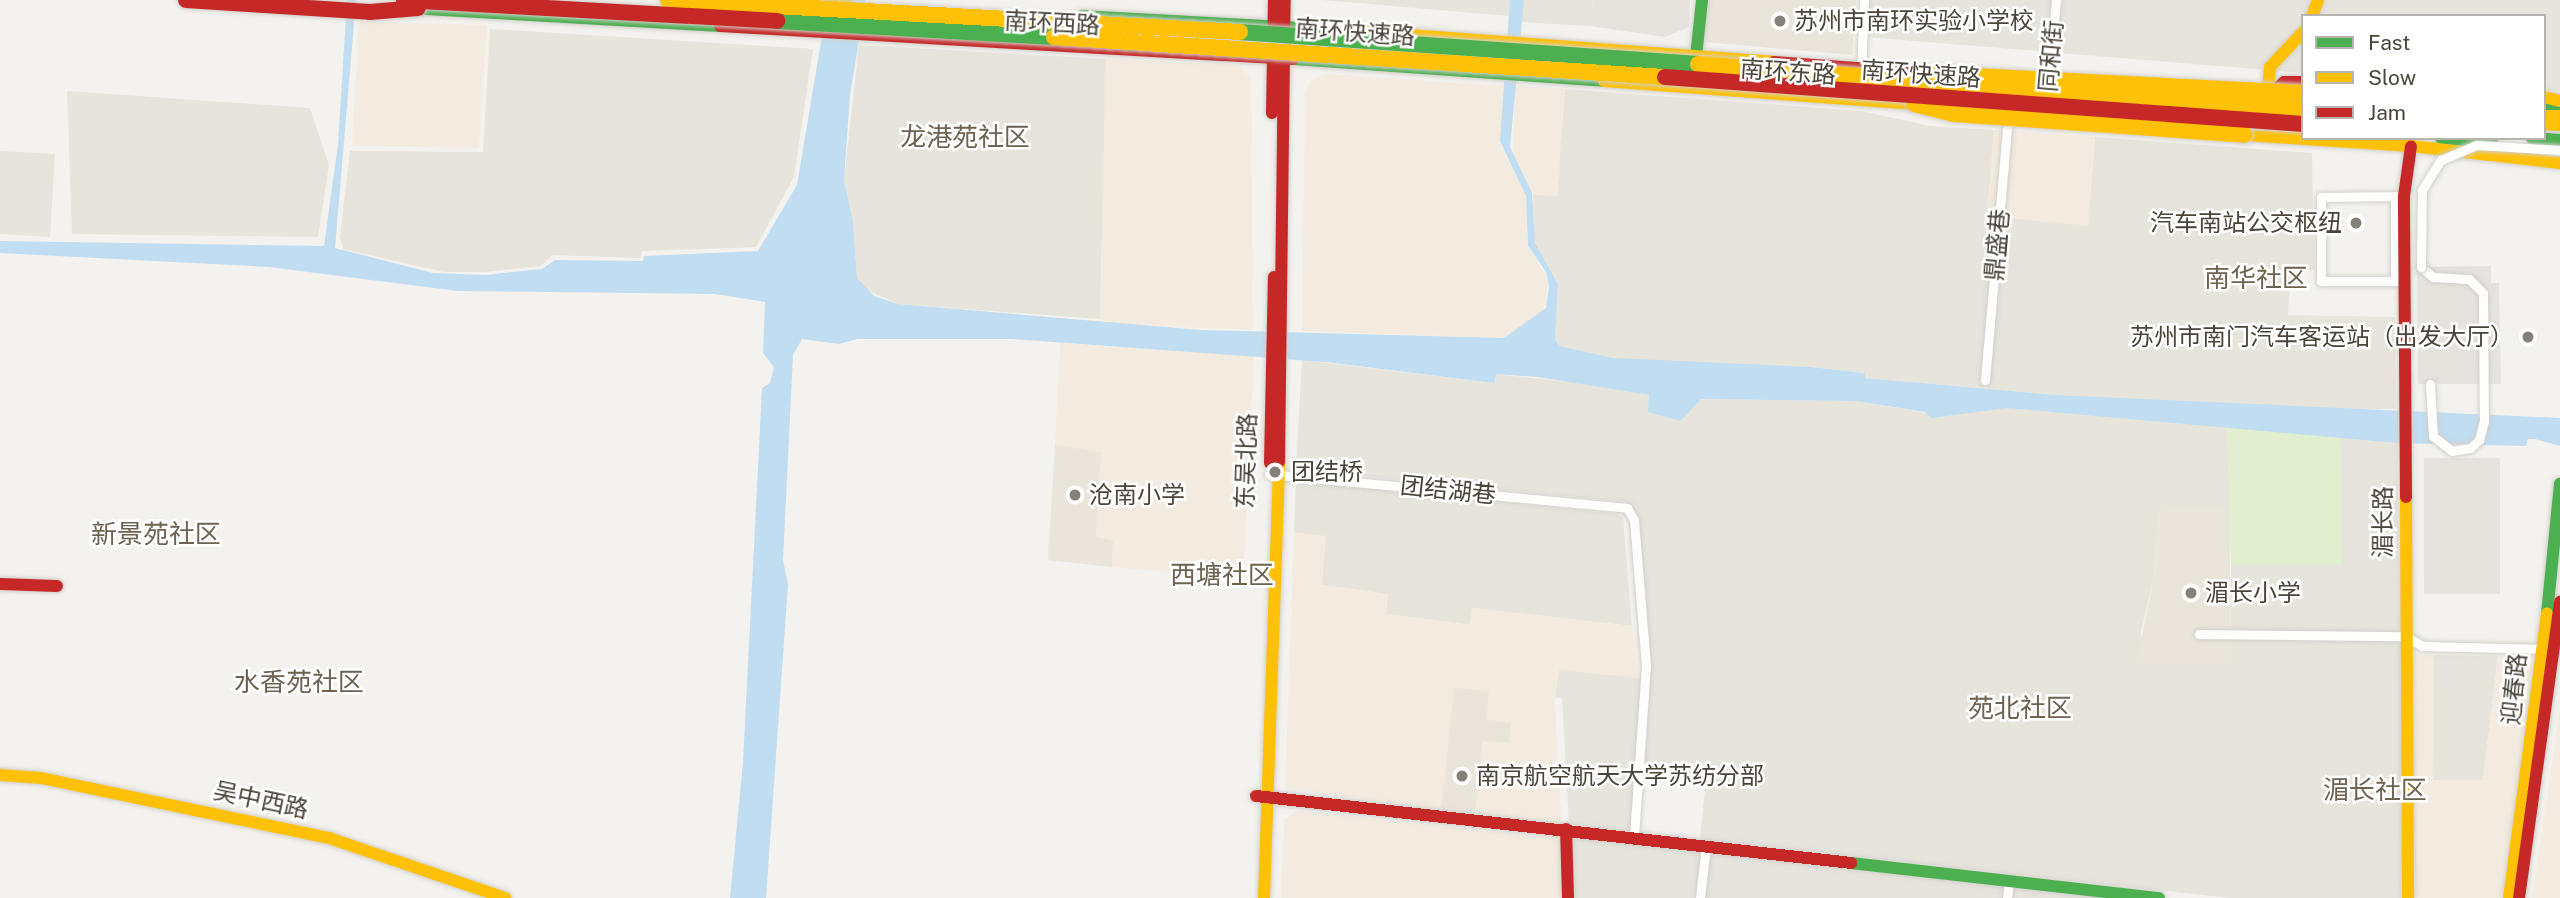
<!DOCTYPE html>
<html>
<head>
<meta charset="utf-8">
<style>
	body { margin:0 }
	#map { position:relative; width:2560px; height:898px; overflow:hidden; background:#f4f2ee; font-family:"Public Sans","Noto Sans SC",sans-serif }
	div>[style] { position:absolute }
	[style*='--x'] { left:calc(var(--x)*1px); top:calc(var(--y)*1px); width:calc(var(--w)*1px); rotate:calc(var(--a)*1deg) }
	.residential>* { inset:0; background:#e7e4dc }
	.commercial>* { inset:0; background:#f3ebdf }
	.industrial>* { inset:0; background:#e6e2de }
	.education>* { inset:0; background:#eae5da }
	.green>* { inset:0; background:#e1eecf }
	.parking>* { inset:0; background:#e6e3df }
	.water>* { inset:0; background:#c0ddf1 }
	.roads { filter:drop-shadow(0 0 2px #d2d0cb) drop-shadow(0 0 2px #d2d0cb) }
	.street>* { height:9px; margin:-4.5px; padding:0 4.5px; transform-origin:4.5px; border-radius:4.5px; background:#fdfdfc }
	.fast>* { height:12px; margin:-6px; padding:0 6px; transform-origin:6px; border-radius:6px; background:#4caf50 }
	.slow>* { height:12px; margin:-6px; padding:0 6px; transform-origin:6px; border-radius:6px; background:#ffc107 }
	.jam>* { height:12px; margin:-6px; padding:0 6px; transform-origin:6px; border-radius:6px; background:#c62828 }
	.bridges { filter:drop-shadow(0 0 2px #d2d0cb) drop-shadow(0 0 2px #d2d0cb) }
	.street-bridge>* { height:9px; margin:-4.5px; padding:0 4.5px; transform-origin:4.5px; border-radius:4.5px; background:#fdfdfc }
	.fast-bridge>* { height:16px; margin:-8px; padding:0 8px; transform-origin:8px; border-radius:8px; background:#4caf50 }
	.slow-bridge>* { height:16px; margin:-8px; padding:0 8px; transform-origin:8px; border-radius:8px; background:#ffc107 }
	.jam-bridge>* { height:16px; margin:-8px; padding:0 8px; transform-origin:8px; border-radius:8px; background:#c62828 }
	.dots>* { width:19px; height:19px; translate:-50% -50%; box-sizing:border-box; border:4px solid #fff; border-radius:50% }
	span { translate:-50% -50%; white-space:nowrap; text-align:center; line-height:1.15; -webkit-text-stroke:5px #fff; paint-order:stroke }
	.poi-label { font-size:24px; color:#4b4439 }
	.left { translate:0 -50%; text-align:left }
	.right { translate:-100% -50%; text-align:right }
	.street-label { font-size:24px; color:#4b4439 }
	.neighbourhood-label { font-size:26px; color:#6e6250 }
	.legend { position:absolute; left:2301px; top:14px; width:245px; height:126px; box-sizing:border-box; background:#fff; border:2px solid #b7b4b0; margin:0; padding:9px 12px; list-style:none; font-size:21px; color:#4b4439 }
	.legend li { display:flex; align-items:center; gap:14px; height:35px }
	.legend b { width:35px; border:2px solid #b7b4b0 }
</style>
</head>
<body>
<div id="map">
	<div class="residential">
		<i style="clip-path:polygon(1322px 0,1510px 0,1509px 16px)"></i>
		<i style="clip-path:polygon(1524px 0,1594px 0,1590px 26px,1520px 22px)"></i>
		<i style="clip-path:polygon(1869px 0,2560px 0,2560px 90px,2544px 92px,2544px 16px,2303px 16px,2303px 73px,1866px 37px)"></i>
		<i style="clip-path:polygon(490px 29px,813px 49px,794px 177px,756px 247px,642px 251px,640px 258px,553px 255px,540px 266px,485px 272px,444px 272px,343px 249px,340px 237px,350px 151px,483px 152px)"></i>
		<i style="clip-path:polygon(859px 45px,1106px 59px,1100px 319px,898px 304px,864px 289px,857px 278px,853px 221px,844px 180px)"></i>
		<i style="clip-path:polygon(1565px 89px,1861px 111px,1931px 126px,1994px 130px,1987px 216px,2088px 225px,2095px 137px,2312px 153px,2314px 270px,2290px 275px,2288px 315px,2395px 317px,2396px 409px,2295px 409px,2055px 395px,1865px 378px,1865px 373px,1812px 367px,1612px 359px,1560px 346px,1555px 339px,1558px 284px,1534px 243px,1533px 195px,1557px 195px)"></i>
		<i style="clip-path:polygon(67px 91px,310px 108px,329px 165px,318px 237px,72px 234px)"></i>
		<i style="clip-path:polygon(0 151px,55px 154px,50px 237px,0 234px)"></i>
		<i style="clip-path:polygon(1302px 360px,1494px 383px,1495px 374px,1582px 383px,1650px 395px,1681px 421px,1701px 399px,1855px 401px,1927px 413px,2007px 408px,2227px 426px,2230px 509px,2160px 507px,2154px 577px,2140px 635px,2230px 663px,2231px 564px,2341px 564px,2340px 437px,2397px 443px,2403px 898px,2230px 898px,1700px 839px,1706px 780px,1642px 775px,1637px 832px,1569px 824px,1562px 698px,1555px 698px,1559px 669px,1649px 679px,1626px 502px,1300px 470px,1296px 464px)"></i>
		<i style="clip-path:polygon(1296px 480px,1617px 514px,1623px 517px,1632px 626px,1473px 608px,1470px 625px,1386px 614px,1388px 594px,1322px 585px,1294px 532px)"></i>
		<i style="clip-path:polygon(2434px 655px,2498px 656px,2483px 780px,2433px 780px)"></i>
		<i style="clip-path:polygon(1572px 836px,2006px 886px,2004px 898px,1574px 898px)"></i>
		<i style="clip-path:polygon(2012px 886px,2109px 898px,2010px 898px)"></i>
	</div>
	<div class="commercial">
		<i style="clip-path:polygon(359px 22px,487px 25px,479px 148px,352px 146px)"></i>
		<i style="clip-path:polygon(1106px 59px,1237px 65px,1251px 77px,1253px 330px,1112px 324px,1100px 319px)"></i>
		<i style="clip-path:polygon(1325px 74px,1504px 86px,1501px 145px,1526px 196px,1528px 246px,1549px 282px,1543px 311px,1504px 338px,1302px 331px,1305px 92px,1310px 81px)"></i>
		<i style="clip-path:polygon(1515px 86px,1565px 89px,1557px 196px,1533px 195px,1513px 157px)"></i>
		<i style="clip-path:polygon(1994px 130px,2095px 137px,2088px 226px,1987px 216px)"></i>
		<i style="clip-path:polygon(1060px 343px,1254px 356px,1243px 578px,1112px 567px,1113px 540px,1096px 538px,1101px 452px,1055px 445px)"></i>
		<i style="clip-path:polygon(1294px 532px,1326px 536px,1322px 585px,1388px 594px,1386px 614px,1470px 625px,1472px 608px,1632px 626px,1638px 678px,1559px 670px,1555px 698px,1561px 823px,1475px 813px,1489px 691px,1454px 688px,1441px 810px,1285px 788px)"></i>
		<i style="clip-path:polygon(2410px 655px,2434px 655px,2433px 780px,2483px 780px,2498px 656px,2525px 658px,2532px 665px,2501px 898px,2416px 898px)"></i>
		<i style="clip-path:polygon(2560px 709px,2560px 898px,2532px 898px)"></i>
		<i style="clip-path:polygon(1296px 811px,1558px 838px,1561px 898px,1281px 898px,1284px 819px)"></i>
	</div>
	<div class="industrial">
		<i style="clip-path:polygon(1594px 0,1690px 0,1689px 27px,1665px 37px,1590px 26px)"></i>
	</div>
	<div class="education">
		<i style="clip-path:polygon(1707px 0,1856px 0,1852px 55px,1703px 42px)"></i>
		<i style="clip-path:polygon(1055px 445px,1101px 452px,1096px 537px,1113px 540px,1112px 567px,1048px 560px)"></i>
		<i style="clip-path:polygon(2160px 506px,2230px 509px,2230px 664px,2137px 662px,2154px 577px)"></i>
		<i style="clip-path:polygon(1454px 688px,1489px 691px,1486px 720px,1511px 723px,1509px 743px,1483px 741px,1475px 813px,1441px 810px)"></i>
	</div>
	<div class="green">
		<i style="clip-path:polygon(2227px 426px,2340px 437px,2342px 564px,2231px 564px)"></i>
	</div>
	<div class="parking">
		<i style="clip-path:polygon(2491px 266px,2491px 283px,2499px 283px,2501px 384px,2418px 384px,2417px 267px)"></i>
		<i style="clip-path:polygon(2424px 458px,2500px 458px,2500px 594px,2424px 594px)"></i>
	</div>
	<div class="water">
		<i style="clip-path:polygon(347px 0,356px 0,335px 248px,433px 273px,485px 275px,542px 269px,555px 260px,643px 261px,644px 256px,758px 251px,797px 185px,828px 0,866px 0,850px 94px,844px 180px,853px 221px,857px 278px,874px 296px,898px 304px,1201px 330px,1504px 338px,1546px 308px,1549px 286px,1546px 272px,1528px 246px,1526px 196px,1500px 141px,1510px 0,1524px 0,1510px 147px,1532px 193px,1535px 243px,1558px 284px,1555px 339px,1560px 346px,1612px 358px,1811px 367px,1865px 373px,1865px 378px,2055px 395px,2560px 418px,2560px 446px,2535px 439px,2528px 439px,2526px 446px,2397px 443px,2007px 408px,1931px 418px,1925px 412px,1855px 401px,1701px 399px,1681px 421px,1648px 412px,1649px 395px,1538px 377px,1496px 374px,1494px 383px,1325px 362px,1012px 339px,857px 339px,839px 344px,802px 339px,793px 355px,783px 560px,788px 585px,766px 898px,730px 898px,743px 762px,762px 388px,770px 383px,774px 367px,763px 353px,765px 302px,715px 294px,458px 291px,269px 267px,0 253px,0 241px,324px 246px,338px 144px)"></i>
	</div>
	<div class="roads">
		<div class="street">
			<i style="--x:1861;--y:72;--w:72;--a:-87.6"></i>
			<i style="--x:2048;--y:82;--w:82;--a:-84.4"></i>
			<i style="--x:2395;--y:198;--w:83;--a:90"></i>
			<i style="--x:2395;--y:281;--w:74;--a:180"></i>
			<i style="--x:2321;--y:281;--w:84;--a:-90"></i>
			<i style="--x:2321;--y:197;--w:83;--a:-0.7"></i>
			<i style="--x:2421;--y:267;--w:16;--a:40"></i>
			<i style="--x:2433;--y:277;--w:36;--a:3"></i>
			<i style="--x:2469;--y:279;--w:20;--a:45"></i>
			<i style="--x:2483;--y:293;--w:128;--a:89.6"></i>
			<i style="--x:2484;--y:421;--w:20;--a:105"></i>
			<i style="--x:2479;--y:440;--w:12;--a:138"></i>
			<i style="--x:2470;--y:448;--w:18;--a:171"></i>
			<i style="--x:2452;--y:451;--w:24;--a:-142"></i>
			<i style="--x:2433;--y:436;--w:52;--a:-93.3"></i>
			<i style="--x:1985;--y:380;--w:266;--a:-85"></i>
			<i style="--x:1269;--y:474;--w:360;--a:5.4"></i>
			<i style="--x:1627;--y:508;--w:14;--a:60"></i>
			<i style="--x:1634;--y:520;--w:145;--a:85.3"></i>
			<i style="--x:1646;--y:665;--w:172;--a:94"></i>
			<i style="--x:2199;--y:634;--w:206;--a:0.6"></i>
			<i style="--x:2405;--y:636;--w:20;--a:30"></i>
			<i style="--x:2422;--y:646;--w:126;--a:1.4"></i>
			<i style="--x:1700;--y:898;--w:53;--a:-83.5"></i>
			<i style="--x:2007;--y:898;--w:17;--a:-83"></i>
		</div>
		<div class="fast">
			<i style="--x:409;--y:8;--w:312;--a:3.3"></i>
			<i style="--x:1082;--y:16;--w:242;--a:3.1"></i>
			<i style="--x:1293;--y:59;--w:312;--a:4"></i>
			<i style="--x:1695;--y:66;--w:66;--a:-83.9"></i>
			<i style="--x:2544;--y:107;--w:16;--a:4"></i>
			<i style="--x:2441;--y:138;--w:51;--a:4.5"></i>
			<i style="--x:2532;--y:138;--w:28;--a:4"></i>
			<i style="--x:2547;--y:614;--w:131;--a:-84.3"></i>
			<i style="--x:1851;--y:863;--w:310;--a:6.5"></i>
		</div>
		<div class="slow">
			<i style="--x:808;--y:0;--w:37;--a:3"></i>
			<i style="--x:2312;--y:16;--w:17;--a:-69"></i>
			<i style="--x:1355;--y:31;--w:420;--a:4.2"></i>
			<i style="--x:1604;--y:81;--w:316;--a:4.2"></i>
			<i style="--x:2544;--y:97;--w:16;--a:14"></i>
			<i style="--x:2267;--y:98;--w:31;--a:-84"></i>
			<i style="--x:2270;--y:67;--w:48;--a:-46.7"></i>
			<i style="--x:2544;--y:116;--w:16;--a:0"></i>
			<i style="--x:2544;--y:124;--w:16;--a:4"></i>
			<i style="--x:2244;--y:135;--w:167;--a:3.8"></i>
			<i style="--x:2411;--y:146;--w:150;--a:6.5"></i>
			<i style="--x:2406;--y:497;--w:401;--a:89.7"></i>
			<i style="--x:0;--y:775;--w:41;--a:4.2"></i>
			<i style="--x:41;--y:778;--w:297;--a:11.8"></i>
			<i style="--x:332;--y:839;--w:183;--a:18.8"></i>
			<i style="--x:1264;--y:898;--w:436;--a:-88"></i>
			<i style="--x:2509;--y:898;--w:287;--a:-82.4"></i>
		</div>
		<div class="jam">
			<i style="--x:720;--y:26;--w:574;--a:3.3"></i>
			<i style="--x:1774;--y:62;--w:175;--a:4.2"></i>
			<i style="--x:2268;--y:96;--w:21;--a:-41"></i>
			<i style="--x:2284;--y:82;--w:19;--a:0"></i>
			<i style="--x:1272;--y:113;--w:113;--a:-89"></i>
			<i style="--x:1279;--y:462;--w:462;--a:-89.3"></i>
			<i style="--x:1270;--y:463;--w:186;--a:-88.8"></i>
			<i style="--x:2406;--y:497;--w:301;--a:-90.4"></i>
			<i style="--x:2404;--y:196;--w:50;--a:-82"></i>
			<i style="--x:0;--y:584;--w:57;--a:2"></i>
			<i style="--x:1256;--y:796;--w:599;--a:6.42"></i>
			<i style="--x:1566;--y:829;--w:69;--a:88.3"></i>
			<i style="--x:2519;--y:898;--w:299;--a:-82.1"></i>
		</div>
	</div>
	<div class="bridges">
		<div class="street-bridge">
			<i style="--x:2421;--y:267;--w:77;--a:-89.3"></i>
			<i style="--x:2422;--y:190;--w:36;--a:-58"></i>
			<i style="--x:2441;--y:160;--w:39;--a:-23"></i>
			<i style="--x:2477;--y:145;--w:83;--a:3.4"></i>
		</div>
		<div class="fast-bridge">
			<i style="--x:777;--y:21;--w:277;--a:3.3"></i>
			<i style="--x:1240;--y:32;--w:459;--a:4"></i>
		</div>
		<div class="slow-bridge">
			<i style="--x:668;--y:0;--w:573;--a:3.2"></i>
			<i style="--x:1054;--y:37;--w:612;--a:3.75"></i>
			<i style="--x:1698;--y:64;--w:607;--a:4.25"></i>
			<i style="--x:1938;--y:74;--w:365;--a:3"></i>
			<i style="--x:1914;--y:104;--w:41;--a:14"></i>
			<i style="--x:1954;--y:114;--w:291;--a:4.1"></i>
		</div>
		<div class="jam-bridge">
			<i style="--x:186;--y:0;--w:184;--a:3.7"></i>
			<i style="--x:370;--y:12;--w:48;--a:-4.8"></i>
			<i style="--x:404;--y:0;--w:374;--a:3.2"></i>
			<i style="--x:1665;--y:77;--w:640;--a:4.21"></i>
		</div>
	</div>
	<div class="dots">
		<i style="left:1780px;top:21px;background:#868178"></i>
		<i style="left:2356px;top:223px;background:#868178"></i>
		<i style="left:2528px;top:337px;background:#868178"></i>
		<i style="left:1275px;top:472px;background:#868178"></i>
		<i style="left:1075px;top:495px;background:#868178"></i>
		<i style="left:2191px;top:593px;background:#868178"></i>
		<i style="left:1462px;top:776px;background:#868178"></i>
	</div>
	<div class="poi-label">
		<span class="left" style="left:1794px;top:21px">苏州市南环实验小学校</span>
		<span class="right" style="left:2342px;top:223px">汽车南站公交枢纽</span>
		<span class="right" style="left:2514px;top:337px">苏州市南门汽车客运站（出发大厅）</span>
		<span class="left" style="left:1291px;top:472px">团结桥</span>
		<span class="left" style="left:1089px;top:495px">沧南小学</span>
		<span class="left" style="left:2205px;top:593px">湄长小学</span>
		<span class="left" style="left:1476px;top:776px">南京航空航天大学苏纺分部</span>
	</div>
	<div class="street-label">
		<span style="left:1052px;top:23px;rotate:3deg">南环西路</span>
		<span style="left:1355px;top:32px;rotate:4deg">南环快速路</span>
		<span style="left:2051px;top:56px;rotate:-85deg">同和街</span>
		<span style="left:1788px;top:72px;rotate:4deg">南环东路</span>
		<span style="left:1921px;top:74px;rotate:4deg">南环快速路</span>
		<span style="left:1997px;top:245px;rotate:-85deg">鼎盛巷</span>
		<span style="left:1246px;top:461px;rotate:-88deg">东吴北路</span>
		<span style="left:1448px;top:490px;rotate:6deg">团结湖巷</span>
		<span style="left:2383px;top:522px;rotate:-90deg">湄长路</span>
		<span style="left:2514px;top:689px;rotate:-84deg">迎春路</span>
		<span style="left:261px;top:800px;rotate:12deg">吴中西路</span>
	</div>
	<div class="neighbourhood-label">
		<span style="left:965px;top:137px">龙港苑社区</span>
		<span style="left:2256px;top:278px">南华社区</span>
		<span style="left:156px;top:534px">新景苑社区</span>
		<span style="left:1222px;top:575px">西塘社区</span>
		<span style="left:299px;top:682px">水香苑社区</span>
		<span style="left:2020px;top:708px">苑北社区</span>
		<span style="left:2375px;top:790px">湄长社区</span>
	</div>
	<ul class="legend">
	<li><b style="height:9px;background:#4caf50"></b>Fast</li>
	<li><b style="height:9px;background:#ffc107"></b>Slow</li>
	<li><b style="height:9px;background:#c62828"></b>Jam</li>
	</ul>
</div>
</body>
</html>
